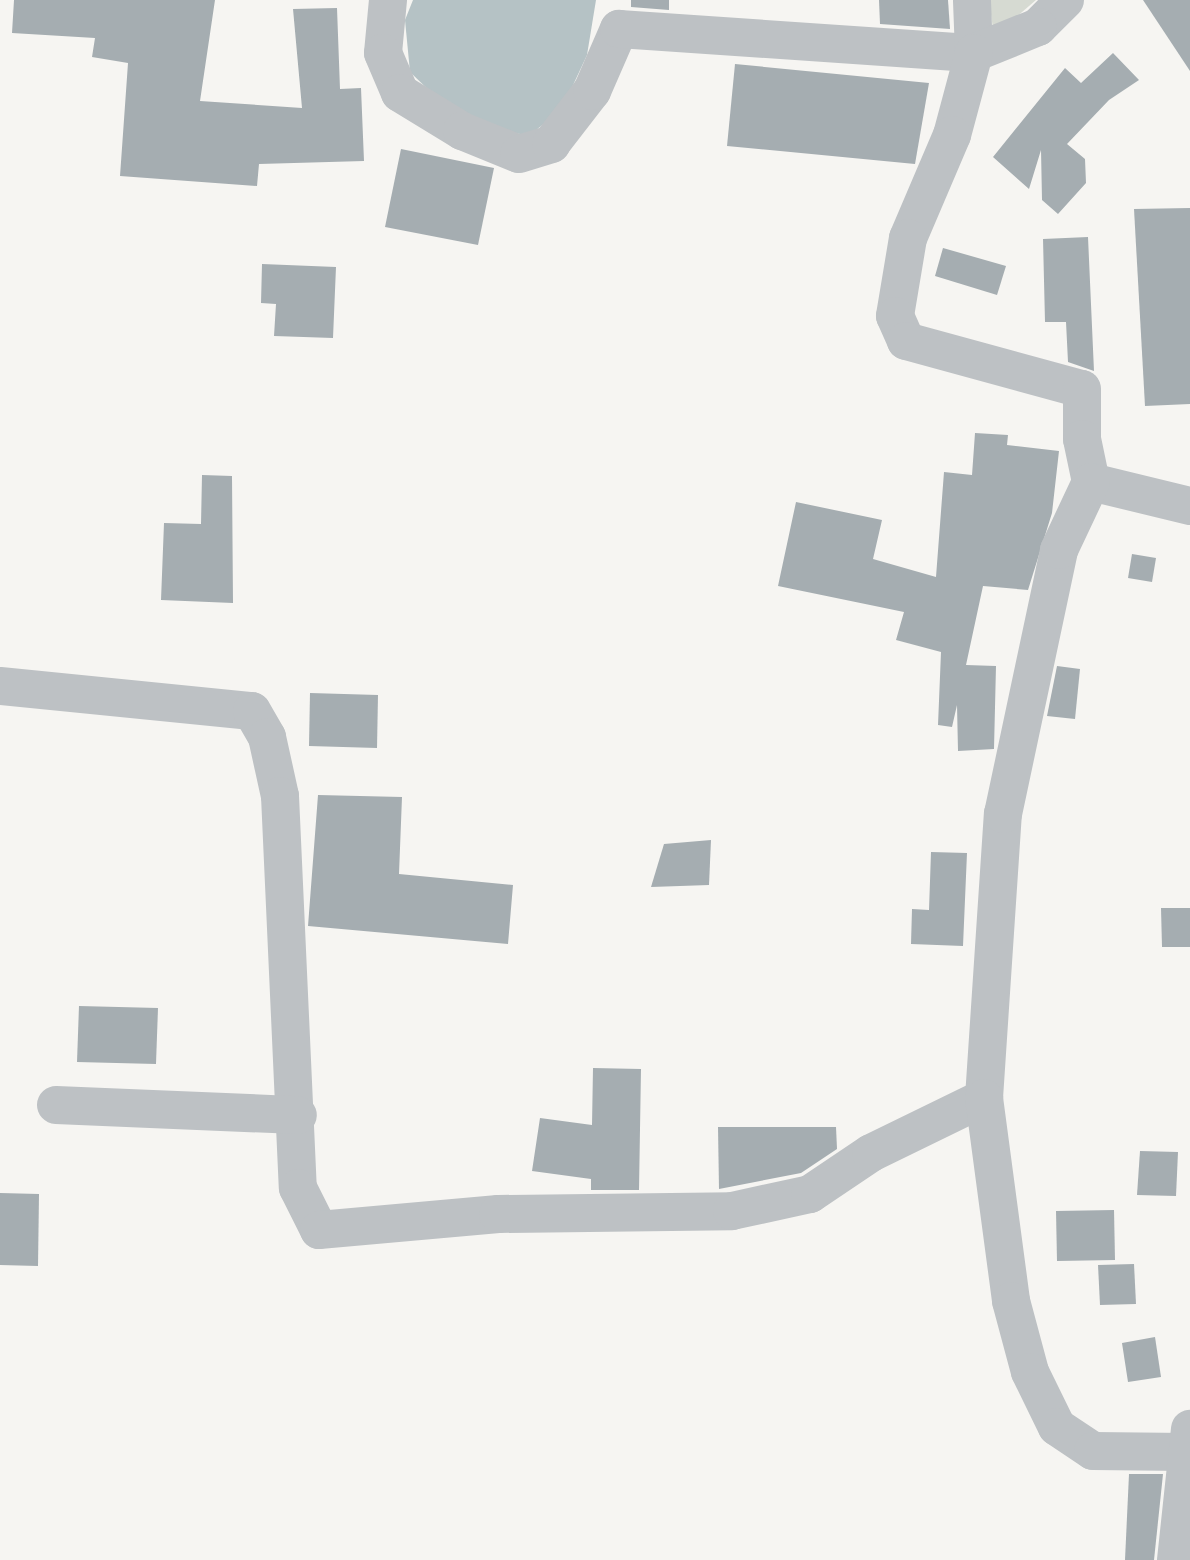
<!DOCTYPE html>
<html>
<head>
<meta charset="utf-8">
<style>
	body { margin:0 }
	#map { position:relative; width:1190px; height:1560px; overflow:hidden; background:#f6f5f2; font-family:Ubuntu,sans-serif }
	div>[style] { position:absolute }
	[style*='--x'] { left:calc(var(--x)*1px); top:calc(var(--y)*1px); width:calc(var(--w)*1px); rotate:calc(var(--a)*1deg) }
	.green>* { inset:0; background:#d6dad2 }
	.water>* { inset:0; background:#b5c2c5 }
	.building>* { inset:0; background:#a5adb1 }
	.minor>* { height:38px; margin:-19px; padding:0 19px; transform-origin:19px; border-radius:19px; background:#bdc1c4 }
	span { translate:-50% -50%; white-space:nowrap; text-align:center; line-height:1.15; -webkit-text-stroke:10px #fff; paint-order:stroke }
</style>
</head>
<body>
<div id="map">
	<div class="green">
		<i style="clip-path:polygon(989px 0,1036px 0,994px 36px)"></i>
	</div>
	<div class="water">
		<i style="clip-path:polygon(413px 0,596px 0,587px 55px,562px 109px,530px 135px,500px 132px,442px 103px,410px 72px,405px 20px)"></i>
	</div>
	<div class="building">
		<i style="clip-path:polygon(14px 0,215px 0,200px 101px,302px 108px,293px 9px,337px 8px,340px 89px,361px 88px,364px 161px,259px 164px,257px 186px,120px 176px,128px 63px,92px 57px,95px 38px,12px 33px)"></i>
		<i style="clip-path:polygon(631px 0,669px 0,669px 10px,631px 7px)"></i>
		<i style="clip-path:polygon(879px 0,948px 0,950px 29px,880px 24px)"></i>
		<i style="clip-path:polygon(1143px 0,1190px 0,1190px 71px)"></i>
		<i style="clip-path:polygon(1113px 53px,1139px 80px,1109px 100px,1067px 144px,1085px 159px,1086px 183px,1058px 214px,1042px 200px,1041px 150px,1029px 189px,993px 157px,1065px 68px,1081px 83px)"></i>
		<i style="clip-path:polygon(735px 64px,929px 83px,915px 164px,727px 146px)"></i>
		<i style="clip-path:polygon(401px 149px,494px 168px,478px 245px,385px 227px)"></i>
		<i style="clip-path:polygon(1190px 208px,1190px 404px,1145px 406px,1134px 209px)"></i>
		<i style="clip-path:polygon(1088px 237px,1094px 371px,1068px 362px,1066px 322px,1045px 322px,1043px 239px)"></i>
		<i style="clip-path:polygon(943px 248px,1006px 266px,997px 295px,935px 276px)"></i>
		<i style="clip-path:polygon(262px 264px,336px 267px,333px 338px,274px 336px,276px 304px,261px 303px)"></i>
		<i style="clip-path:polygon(975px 433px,1008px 435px,1007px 445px,1059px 451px,1052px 513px,1028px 590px,983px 586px,966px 665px,996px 666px,994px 749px,958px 751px,957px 705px,952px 727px,938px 725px,941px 652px,896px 640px,904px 612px,778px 586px,796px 502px,882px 520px,873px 559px,936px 577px,944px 472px,972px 475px)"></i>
		<i style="clip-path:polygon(202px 475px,232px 476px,233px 603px,161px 600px,164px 523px,201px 524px)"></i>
		<i style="clip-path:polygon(1132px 554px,1156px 558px,1152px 582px,1128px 578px)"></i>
		<i style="clip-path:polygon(1057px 666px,1080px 669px,1075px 719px,1047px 716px)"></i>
		<i style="clip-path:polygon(310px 693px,378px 695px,377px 748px,309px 746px)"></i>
		<i style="clip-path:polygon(318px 795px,402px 797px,399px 874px,513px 885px,508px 944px,308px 926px)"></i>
		<i style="clip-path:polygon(711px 840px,709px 885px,651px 887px,664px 844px)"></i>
		<i style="clip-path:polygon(931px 852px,967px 853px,963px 946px,911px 944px,912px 909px,929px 910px)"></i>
		<i style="clip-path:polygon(1161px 908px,1190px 908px,1190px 947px,1162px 947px)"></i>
		<i style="clip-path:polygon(79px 1006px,158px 1008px,156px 1064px,77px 1062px)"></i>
		<i style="clip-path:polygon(593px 1068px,641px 1069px,639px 1190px,591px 1190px,591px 1179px,532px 1171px,540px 1118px,592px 1125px)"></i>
		<i style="clip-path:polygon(718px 1127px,836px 1127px,837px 1149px,801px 1173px,719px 1189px)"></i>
		<i style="clip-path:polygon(1140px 1151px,1178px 1152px,1176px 1196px,1137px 1195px)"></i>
		<i style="clip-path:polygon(0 1193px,39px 1194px,38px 1266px,0 1265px)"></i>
		<i style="clip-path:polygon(1114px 1210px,1115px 1260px,1057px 1261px,1056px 1211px)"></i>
		<i style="clip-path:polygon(1134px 1264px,1136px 1304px,1100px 1305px,1098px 1265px)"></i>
		<i style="clip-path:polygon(1155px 1337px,1161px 1377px,1128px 1382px,1122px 1343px)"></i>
		<i style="clip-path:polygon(1129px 1474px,1163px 1474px,1154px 1560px,1125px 1560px)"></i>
	</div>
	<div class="minor">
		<i style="--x:388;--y:0;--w:53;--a:95.4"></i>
		<i style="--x:383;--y:53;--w:43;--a:67"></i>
		<i style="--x:400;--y:93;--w:73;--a:31.5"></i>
		<i style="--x:462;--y:131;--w:61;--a:22"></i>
		<i style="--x:519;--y:154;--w:34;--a:-17"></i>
		<i style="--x:551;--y:144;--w:67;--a:-52.3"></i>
		<i style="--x:592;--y:91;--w:68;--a:-66.5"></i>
		<i style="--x:619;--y:29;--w:356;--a:3.9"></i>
		<i style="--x:974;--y:53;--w:53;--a:-92.2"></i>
		<i style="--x:1065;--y:0;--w:38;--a:135"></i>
		<i style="--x:1038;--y:27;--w:69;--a:157.9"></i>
		<i style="--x:974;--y:53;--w:85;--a:105"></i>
		<i style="--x:952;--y:135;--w:112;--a:113.1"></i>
		<i style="--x:908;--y:238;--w:79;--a:99.5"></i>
		<i style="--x:895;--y:316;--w:27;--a:66"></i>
		<i style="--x:906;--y:341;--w:182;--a:15.3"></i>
		<i style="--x:1082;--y:389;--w:50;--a:90"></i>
		<i style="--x:1082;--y:439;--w:44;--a:78.2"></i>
		<i style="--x:1091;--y:482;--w:102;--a:13.6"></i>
		<i style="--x:0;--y:686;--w:253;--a:5.7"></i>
		<i style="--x:252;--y:711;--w:30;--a:60"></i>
		<i style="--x:267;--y:737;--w:60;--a:77.6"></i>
		<i style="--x:280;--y:796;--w:392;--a:87.4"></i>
		<i style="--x:298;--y:1188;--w:47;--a:63.4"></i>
		<i style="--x:319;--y:1230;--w:180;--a:-5.1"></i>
		<i style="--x:498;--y:1214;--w:234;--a:-0.7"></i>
		<i style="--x:732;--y:1211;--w:80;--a:-12.3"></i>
		<i style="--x:810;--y:1194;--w:73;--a:-33.9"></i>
		<i style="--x:871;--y:1153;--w:126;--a:-26"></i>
		<i style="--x:984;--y:1098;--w:285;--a:-86.2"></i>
		<i style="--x:1003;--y:814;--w:270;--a:-78"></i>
		<i style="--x:1059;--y:550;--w:75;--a:-64.8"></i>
		<i style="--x:984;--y:1098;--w:205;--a:82.4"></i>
		<i style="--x:1011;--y:1301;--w:73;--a:75"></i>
		<i style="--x:1030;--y:1372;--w:61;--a:63.9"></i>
		<i style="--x:1057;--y:1427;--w:43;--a:33.7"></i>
		<i style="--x:1093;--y:1451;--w:94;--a:0.6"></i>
		<i style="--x:56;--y:1105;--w:242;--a:2.4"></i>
		<i style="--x:1176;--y:1560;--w:132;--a:-83.9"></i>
	</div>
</div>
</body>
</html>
